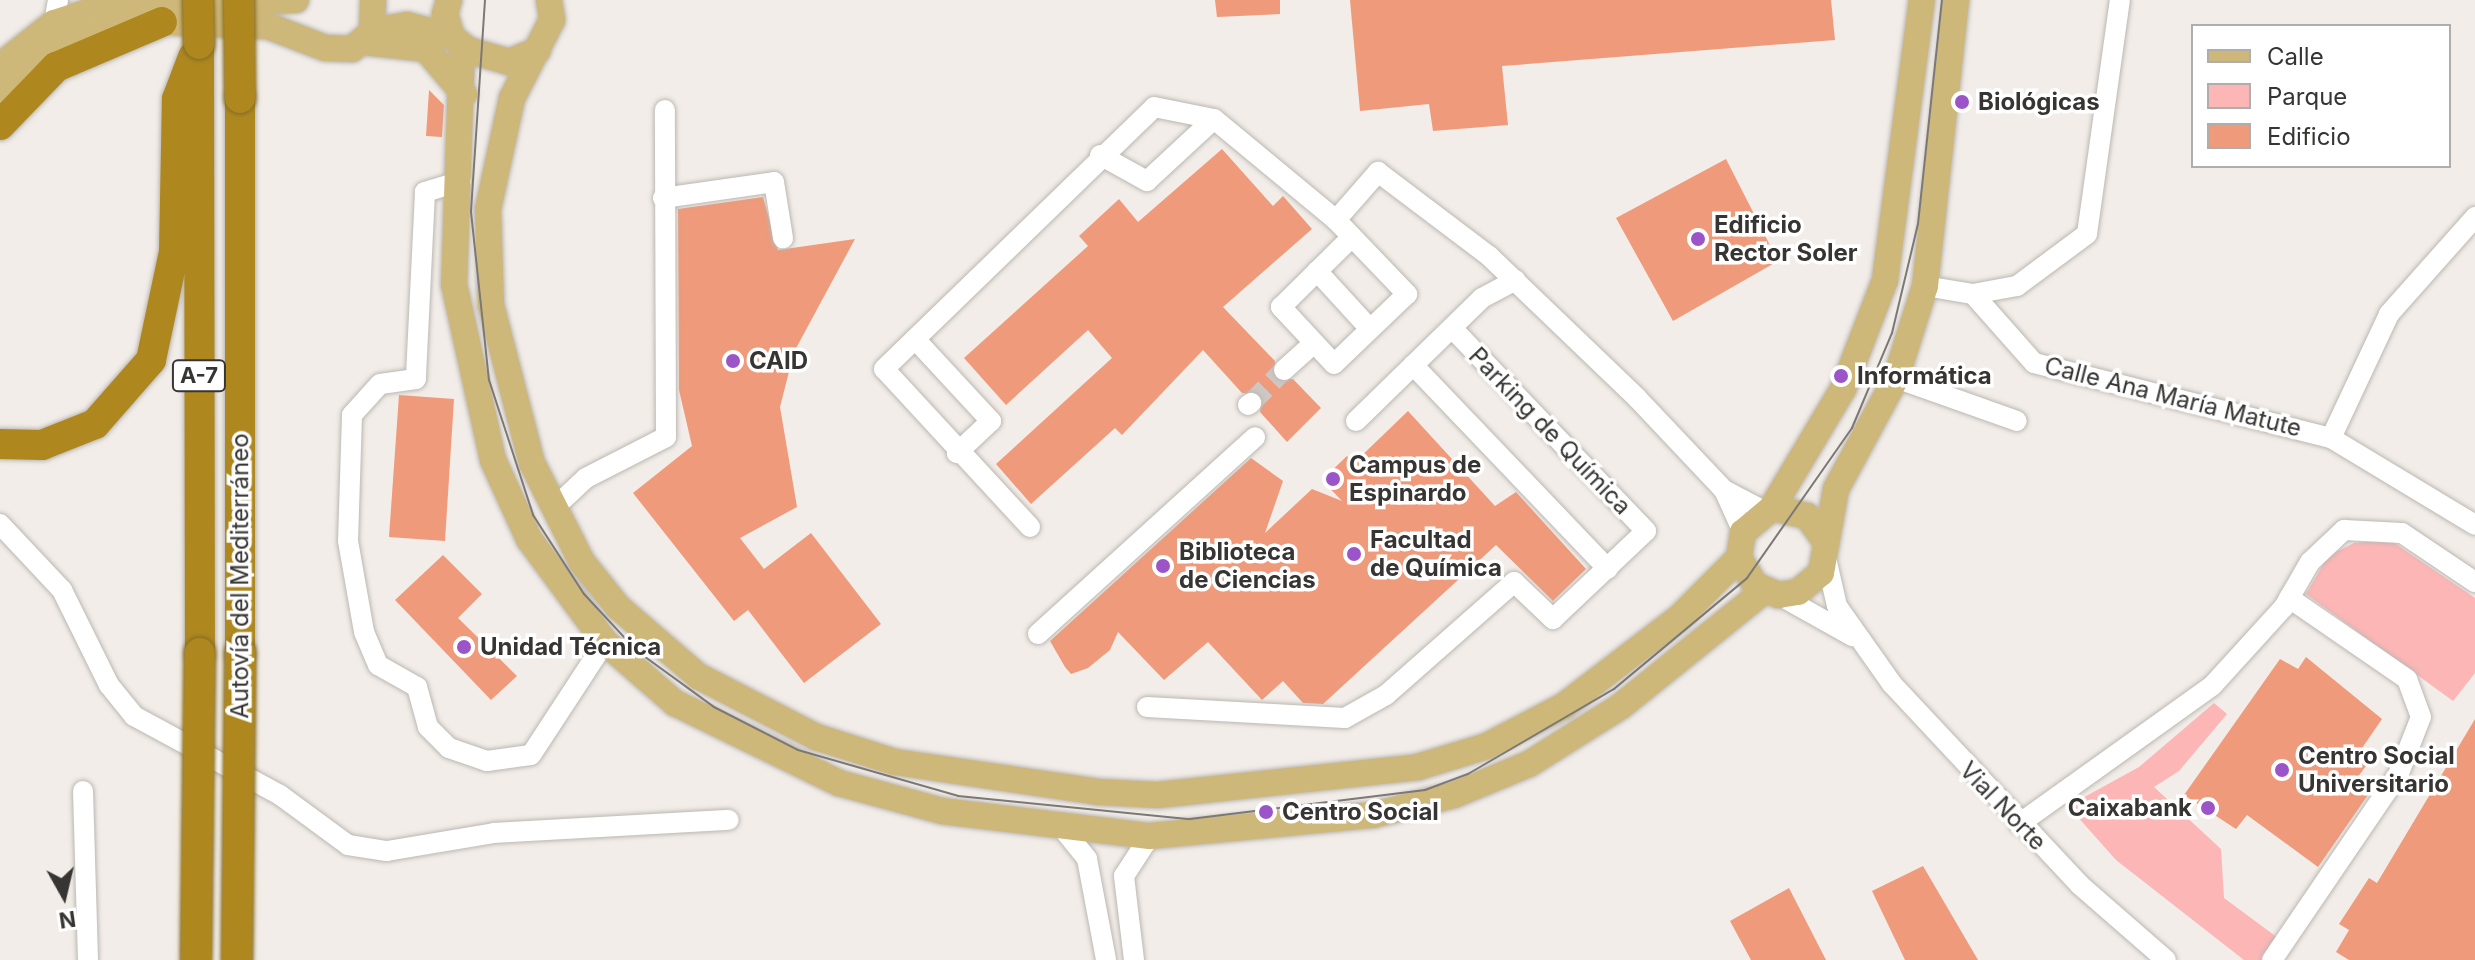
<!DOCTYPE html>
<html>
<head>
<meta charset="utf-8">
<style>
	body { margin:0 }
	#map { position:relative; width:2475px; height:960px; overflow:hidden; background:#f2ede8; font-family:Inter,sans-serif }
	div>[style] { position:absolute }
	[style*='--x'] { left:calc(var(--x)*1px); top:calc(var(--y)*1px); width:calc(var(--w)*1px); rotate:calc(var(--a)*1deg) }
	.green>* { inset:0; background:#fcb6b6 }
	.building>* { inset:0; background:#ef9a7a }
	.minor-tunnel>* { height:20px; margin-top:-10px; transform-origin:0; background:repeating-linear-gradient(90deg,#cdc8c4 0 20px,transparent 0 30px) }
	.roads { filter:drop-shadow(0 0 2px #bcb7b2) drop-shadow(0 0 2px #bcb7b2) }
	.minor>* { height:20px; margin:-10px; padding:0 10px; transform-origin:10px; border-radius:10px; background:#fff }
	.major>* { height:26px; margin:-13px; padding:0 13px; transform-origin:13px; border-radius:13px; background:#ceb879 }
	.highway>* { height:30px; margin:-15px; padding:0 15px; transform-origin:15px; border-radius:15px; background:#ae881f }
	.tram>* { height:2px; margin:-1px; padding:0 1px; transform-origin:1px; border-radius:1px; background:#7b7875 }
	.bridges { filter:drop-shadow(0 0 2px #846b26) drop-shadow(0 0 2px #846b26) }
	.highway-bridge>* { height:30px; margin:-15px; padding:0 15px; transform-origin:15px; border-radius:15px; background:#ae881f }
	.dots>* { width:22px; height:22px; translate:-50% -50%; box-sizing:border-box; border:4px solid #fff; border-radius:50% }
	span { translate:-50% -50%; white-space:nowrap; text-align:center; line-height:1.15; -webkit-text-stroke:7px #fff; paint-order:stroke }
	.shield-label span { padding:2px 6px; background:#fff; border:2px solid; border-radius:6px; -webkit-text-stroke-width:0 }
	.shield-label { font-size:22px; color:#373533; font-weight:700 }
	.poi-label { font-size:24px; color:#373533; font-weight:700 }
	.left { translate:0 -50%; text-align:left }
	.right { translate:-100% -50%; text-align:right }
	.street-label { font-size:24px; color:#373533 }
	.legend { position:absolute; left:2191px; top:24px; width:260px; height:144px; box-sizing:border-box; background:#fff; border:2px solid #afaead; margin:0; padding:10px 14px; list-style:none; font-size:24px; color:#373533 }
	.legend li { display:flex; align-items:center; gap:16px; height:40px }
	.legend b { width:40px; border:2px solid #afaead }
	.north { position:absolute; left:24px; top:856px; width:80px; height:80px; -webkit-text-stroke:6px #fff; paint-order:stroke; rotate:172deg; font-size:22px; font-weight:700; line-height:32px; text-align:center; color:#373533 }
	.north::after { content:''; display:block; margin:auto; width:28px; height:36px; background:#373533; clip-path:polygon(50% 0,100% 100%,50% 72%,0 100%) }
</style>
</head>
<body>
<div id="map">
	<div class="green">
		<i style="clip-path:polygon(2390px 540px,2475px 598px,2475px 673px,2453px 701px,2306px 594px,2328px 556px,2354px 543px)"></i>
		<i style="clip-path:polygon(2214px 703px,2227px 714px,2179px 771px,2154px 787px,2221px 849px,2224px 898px,2278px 938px,2263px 960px,2244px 960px,2116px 860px,2068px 806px,2139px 767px)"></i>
	</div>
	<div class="building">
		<i style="clip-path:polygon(1215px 0,1280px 0,1280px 14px,1217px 17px)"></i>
		<i style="clip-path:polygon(1350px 0,1831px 0,1835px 40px,1502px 66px,1508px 125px,1433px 131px,1429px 104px,1360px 111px)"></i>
		<i style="clip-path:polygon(429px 90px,444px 105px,442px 137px,426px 136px)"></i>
		<i style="clip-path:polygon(1222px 149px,1273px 206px,1283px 196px,1312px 229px,1223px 307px,1275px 361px,1275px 379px,1293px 379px,1321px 408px,1287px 442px,1260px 412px,1261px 395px,1242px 393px,1203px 350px,1122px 435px,1115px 428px,1031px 504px,996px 464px,1112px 358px,1088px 330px,1006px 405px,964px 358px,1088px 246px,1079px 236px,1119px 199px,1138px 222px)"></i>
		<i style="clip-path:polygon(1726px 159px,1778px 261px,1673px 321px,1616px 218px)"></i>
		<i style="clip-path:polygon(763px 197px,778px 250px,855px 239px,794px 352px,780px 407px,797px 507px,740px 538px,764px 569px,811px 533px,881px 624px,804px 683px,748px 610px,734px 621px,633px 493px,692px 446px,679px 390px,678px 209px)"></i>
		<i style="clip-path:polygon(399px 395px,454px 399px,445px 541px,389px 537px)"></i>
		<i style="clip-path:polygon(1408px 411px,1495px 506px,1516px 492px,1586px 569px,1553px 601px,1496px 545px,1323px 704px,1303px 703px,1283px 681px,1262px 700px,1208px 642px,1164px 680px,1118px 632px,1110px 650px,1088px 668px,1071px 674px,1065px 667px,1050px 641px,1251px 458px,1283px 481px,1265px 533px,1312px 489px,1342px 501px,1322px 480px,1347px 456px,1354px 463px)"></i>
		<i style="clip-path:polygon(443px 555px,482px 594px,458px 618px,517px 676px,491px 700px,395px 600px)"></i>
		<i style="clip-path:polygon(2306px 657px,2382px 719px,2360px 751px,2372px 758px,2354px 782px,2368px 795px,2318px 867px,2247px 815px,2236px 829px,2184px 795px,2280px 659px,2298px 669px)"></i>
		<i style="clip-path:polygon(2475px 719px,2475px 960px,2349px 960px,2336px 952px,2349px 930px,2339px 924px,2369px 878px,2377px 883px)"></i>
		<i style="clip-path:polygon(1923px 866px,1978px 960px,1905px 960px,1872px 891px)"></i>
		<i style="clip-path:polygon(1789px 888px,1826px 960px,1751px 960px,1730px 921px)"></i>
	</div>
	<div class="minor-tunnel">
		<i style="--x:1251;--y:403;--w:47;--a:-45"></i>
	</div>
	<div class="roads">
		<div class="minor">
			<i style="--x:54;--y:23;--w:23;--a:-80"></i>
			<i style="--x:1100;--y:155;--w:54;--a:29"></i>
			<i style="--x:1147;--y:181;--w:91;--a:-42.8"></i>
			<i style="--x:461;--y:181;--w:38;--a:163"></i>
			<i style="--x:425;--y:192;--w:187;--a:92.8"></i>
			<i style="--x:416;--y:379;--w:36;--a:172"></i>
			<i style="--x:380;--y:384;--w:42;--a:132.1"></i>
			<i style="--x:352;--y:415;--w:126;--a:91.8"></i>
			<i style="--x:348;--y:541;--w:92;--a:80"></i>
			<i style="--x:364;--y:632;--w:36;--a:67"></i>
			<i style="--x:378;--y:665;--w:45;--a:29.4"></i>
			<i style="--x:417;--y:687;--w:41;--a:74.6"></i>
			<i style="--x:428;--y:727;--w:30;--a:45"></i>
			<i style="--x:449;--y:748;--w:40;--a:18.9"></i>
			<i style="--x:487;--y:761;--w:44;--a:-7.8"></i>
			<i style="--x:531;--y:755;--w:135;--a:-56.8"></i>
			<i style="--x:663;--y:198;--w:112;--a:-8.2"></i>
			<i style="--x:774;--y:182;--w:57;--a:80.9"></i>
			<i style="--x:1336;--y:220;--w:103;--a:46.2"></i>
			<i style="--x:1407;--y:294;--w:101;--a:136.2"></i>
			<i style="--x:1334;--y:364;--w:78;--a:-132.9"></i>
			<i style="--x:1281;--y:307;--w:98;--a:-44.6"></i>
			<i style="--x:1317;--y:271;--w:77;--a:47.6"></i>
			<i style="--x:1925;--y:286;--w:49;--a:9.5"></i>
			<i style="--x:1973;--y:294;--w:45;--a:-10.3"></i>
			<i style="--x:2017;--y:286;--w:87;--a:-36.6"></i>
			<i style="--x:2087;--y:234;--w:236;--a:-82"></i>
			<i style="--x:1973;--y:294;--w:92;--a:48.5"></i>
			<i style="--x:2034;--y:363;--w:306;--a:14.2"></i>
			<i style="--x:2331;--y:438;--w:168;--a:31.1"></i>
			<i style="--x:915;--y:339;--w:112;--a:47.2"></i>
			<i style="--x:991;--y:421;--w:47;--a:136.7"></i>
			<i style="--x:1413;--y:365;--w:282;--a:46.3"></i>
			<i style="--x:1284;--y:370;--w:40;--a:-42"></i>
			<i style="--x:1896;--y:378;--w:128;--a:19.6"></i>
			<i style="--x:1248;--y:405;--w:4;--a:-34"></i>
			<i style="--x:1356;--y:421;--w:176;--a:-44.3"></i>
			<i style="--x:1482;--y:298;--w:38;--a:-28"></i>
			<i style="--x:2331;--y:438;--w:137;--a:-64.9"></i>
			<i style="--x:2389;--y:314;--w:130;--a:-48.4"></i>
			<i style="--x:1724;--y:490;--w:45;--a:27.7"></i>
			<i style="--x:554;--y:508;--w:44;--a:-43.2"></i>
			<i style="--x:586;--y:478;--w:90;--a:-27.1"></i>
			<i style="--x:666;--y:437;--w:327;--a:-90.2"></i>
			<i style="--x:0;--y:524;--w:91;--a:46.8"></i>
			<i style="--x:62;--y:590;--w:106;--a:63.7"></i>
			<i style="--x:109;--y:685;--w:40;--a:51"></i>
			<i style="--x:134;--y:716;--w:166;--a:28.4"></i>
			<i style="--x:280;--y:795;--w:84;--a:36.3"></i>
			<i style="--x:348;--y:845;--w:39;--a:9"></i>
			<i style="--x:387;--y:851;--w:109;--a:-9.5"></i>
			<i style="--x:494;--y:833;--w:235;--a:-3.2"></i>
			<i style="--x:1030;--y:527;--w:215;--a:-132.7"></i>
			<i style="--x:884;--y:369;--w:376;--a:-44.1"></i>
			<i style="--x:1154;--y:107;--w:61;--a:11.3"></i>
			<i style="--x:1214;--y:119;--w:158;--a:39.6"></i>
			<i style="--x:1336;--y:220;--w:64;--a:-48.8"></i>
			<i style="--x:1378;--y:172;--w:139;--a:37.1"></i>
			<i style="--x:1489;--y:256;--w:205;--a:43.8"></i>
			<i style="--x:1637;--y:398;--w:127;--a:46.6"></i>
			<i style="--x:1724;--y:490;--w:46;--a:65.7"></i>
			<i style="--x:1826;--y:558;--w:49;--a:77.1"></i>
			<i style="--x:1837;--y:606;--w:95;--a:54.8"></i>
			<i style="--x:1892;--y:684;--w:275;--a:46.9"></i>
			<i style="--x:2080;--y:885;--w:114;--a:41.1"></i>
			<i style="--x:1779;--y:595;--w:84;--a:29.3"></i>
			<i style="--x:1038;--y:634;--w:293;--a:-42.2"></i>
			<i style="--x:1147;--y:707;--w:198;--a:3.2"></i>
			<i style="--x:1345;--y:718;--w:47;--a:-29.3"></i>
			<i style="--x:1386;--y:695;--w:171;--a:-41.4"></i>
			<i style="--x:1514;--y:582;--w:54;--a:43.5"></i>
			<i style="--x:1553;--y:619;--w:128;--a:-43.4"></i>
			<i style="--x:1646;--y:531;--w:281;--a:-133.7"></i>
			<i style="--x:83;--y:791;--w:169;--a:88.3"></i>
			<i style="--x:2019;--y:824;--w:237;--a:-35.6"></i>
			<i style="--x:2212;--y:686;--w:107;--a:-47.7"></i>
			<i style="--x:2284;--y:607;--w:52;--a:-60"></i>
			<i style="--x:2310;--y:562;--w:47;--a:-43.3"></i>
			<i style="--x:2344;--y:530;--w:58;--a:3"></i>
			<i style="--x:2402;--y:533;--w:88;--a:33.9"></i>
			<i style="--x:1063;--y:829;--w:38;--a:51"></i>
			<i style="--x:1087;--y:859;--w:103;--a:79.3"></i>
			<i style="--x:1134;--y:960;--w:85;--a:-96.8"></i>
			<i style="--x:1124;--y:876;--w:48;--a:-57"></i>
			<i style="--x:2272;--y:960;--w:226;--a:-55.8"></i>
			<i style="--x:2399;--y:773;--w:60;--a:-68.6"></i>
			<i style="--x:2421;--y:717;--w:40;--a:-110.2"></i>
			<i style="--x:2407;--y:679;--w:143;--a:-145.5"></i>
		</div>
		<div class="major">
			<i style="--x:449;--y:0;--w:15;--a:106"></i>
			<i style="--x:445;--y:14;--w:24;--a:73"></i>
			<i style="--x:452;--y:37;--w:21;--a:39"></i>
			<i style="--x:468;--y:50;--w:43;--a:16.3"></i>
			<i style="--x:509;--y:62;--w:31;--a:-22"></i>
			<i style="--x:549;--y:0;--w:20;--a:81"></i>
			<i style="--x:552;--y:20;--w:88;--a:117.1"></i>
			<i style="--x:512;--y:98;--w:114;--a:102.2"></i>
			<i style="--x:488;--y:209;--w:96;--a:88.2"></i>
			<i style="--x:491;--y:305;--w:163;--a:75.5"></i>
			<i style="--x:532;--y:463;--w:111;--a:63.2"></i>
			<i style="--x:582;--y:562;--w:58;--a:51.3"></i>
			<i style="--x:618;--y:607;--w:106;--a:40.8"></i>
			<i style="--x:698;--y:676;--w:133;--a:27.3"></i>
			<i style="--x:816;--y:737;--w:83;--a:17.6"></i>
			<i style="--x:895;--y:762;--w:205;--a:8.4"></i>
			<i style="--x:1098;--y:792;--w:60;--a:2.9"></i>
			<i style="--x:1158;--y:795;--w:262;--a:-6.1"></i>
			<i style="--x:1418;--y:767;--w:72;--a:-16.9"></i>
			<i style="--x:1487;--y:746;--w:87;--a:-27.5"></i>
			<i style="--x:1564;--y:706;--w:146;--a:-37.5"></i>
			<i style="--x:1680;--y:617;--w:83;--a:-45"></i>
			<i style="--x:379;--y:30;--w:28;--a:-10"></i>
			<i style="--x:407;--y:25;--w:47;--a:14.9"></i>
			<i style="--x:364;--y:42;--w:62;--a:6.4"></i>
			<i style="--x:426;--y:49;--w:59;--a:49.8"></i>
			<i style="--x:462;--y:46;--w:238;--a:91.9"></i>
			<i style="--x:454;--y:284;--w:180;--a:77.5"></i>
			<i style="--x:493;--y:460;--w:87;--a:65.5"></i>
			<i style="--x:529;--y:539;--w:128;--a:53.6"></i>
			<i style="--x:605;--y:642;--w:93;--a:41.1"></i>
			<i style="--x:675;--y:703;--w:182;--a:26"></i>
			<i style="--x:839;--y:783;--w:107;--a:15.2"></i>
			<i style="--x:942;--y:811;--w:209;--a:6.9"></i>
			<i style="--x:1150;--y:836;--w:224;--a:-5.4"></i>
			<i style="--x:1373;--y:815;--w:83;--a:-13.9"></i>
			<i style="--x:1454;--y:795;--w:81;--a:-22.5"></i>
			<i style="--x:1529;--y:764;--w:109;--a:-32.2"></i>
			<i style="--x:1621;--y:706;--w:184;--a:-38.8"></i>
			<i style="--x:0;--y:66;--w:69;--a:-38.5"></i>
			<i style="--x:54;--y:23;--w:45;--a:-18"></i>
			<i style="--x:97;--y:9;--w:199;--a:-2.6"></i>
			<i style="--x:0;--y:96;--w:87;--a:-39.4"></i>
			<i style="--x:67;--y:41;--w:75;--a:-15.5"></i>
			<i style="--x:139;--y:21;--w:129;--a:2.2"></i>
			<i style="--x:268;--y:26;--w:61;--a:21.1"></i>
			<i style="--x:325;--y:48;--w:27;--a:2"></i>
			<i style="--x:352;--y:49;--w:26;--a:-40"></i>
			<i style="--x:372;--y:32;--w:32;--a:-88"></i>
			<i style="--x:1772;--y:508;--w:139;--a:-59.2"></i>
			<i style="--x:1843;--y:389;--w:117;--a:-68.9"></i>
			<i style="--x:1885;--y:280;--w:282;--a:-82.5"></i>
			<i style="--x:1826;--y:542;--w:32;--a:-126"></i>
			<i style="--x:1807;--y:516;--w:36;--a:-167"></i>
			<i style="--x:1772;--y:508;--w:38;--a:140"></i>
			<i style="--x:1743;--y:532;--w:26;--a:99"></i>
			<i style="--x:1739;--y:558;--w:31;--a:59"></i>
			<i style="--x:1755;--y:585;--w:26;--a:23"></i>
			<i style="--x:1779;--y:595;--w:19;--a:-9"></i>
			<i style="--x:1798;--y:592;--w:30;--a:-40"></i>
			<i style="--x:1821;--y:573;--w:85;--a:-79.9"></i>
			<i style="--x:1836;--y:489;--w:126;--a:-61.6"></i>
			<i style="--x:1896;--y:378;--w:96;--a:-72.5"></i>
			<i style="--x:1925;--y:286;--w:288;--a:-83.8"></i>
		</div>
		<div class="highway">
			<i style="--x:199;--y:44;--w:609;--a:89.91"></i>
			<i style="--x:240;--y:98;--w:555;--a:90"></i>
			<i style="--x:0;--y:125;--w:81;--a:-46"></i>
			<i style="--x:56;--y:67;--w:115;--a:-23"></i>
			<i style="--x:0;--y:444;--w:42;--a:1.4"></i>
			<i style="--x:42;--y:445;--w:57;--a:-21.6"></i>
			<i style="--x:95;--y:424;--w:85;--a:-48.8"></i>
			<i style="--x:151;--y:360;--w:110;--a:-78"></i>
			<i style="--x:174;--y:252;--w:153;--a:-88.9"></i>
			<i style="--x:177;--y:99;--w:45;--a:-69.1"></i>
		</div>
	</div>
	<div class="tram">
		<i style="--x:485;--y:0;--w:212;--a:93.8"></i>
		<i style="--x:471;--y:212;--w:169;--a:83.9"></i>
		<i style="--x:489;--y:380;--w:142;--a:71.9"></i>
		<i style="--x:533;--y:515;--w:94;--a:57.2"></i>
		<i style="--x:584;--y:594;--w:78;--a:47.1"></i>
		<i style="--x:637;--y:651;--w:95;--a:36"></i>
		<i style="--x:714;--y:707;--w:94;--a:27.1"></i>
		<i style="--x:798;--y:750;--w:166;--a:16"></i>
		<i style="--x:958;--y:796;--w:233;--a:5.7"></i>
		<i style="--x:1190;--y:819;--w:237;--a:-7"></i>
		<i style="--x:1425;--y:790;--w:46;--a:-20.4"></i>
		<i style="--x:1468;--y:774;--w:169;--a:-30.2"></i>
		<i style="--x:1614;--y:689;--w:173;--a:-39.8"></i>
		<i style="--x:1747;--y:578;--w:183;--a:-55"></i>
		<i style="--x:1852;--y:428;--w:103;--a:-67.2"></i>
		<i style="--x:1892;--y:333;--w:112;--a:-76.6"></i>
		<i style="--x:1918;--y:224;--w:225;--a:-83.9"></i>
	</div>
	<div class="bridges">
		<div class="highway-bridge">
			<i style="--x:198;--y:0;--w:44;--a:88.7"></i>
			<i style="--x:239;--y:0;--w:98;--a:89.4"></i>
			<i style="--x:196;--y:960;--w:307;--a:-89.3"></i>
			<i style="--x:237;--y:960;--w:307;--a:-89.4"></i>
		</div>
	</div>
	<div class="dots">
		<i style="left:1962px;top:102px;background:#9b55c9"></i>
		<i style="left:1698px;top:239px;background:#9b55c9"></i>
		<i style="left:733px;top:361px;background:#9b55c9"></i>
		<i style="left:1841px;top:376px;background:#9b55c9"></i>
		<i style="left:1333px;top:479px;background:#9b55c9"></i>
		<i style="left:1354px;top:554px;background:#9b55c9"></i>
		<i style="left:1163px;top:566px;background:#9b55c9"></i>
		<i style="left:464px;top:647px;background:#9b55c9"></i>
		<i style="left:2282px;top:770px;background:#9b55c9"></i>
		<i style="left:2208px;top:808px;background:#9b55c9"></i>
		<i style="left:1266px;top:812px;background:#9b55c9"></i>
	</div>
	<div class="shield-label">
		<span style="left:199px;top:376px">A-7</span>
	</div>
	<div class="poi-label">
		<span class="left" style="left:1978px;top:102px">Biológicas</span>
		<span class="left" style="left:1714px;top:239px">Edificio<br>Rector Soler</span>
		<span class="left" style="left:749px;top:361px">CAID</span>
		<span class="left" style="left:1857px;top:376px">Informática</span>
		<span class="left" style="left:1349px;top:479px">Campus de<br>Espinardo</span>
		<span class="left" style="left:1370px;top:554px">Facultad<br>de Química</span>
		<span class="left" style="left:1179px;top:566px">Biblioteca<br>de Ciencias</span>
		<span class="left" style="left:480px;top:647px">Unidad Técnica</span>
		<span class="left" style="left:2298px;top:770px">Centro Social<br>Universitario</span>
		<span class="right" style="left:2192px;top:808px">Caixabank</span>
		<span class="left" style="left:1282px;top:812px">Centro Social</span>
	</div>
	<div class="street-label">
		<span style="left:2173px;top:397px;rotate:14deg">Calle Ana María Matute</span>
		<span style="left:1550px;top:431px;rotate:46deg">Parking de Química</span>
		<span style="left:240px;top:576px;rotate:-90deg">Autovía del Mediterráneo</span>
		<span style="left:2003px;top:806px;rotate:46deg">Vial Norte</span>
	</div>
	<ul class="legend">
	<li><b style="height:10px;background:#ceb879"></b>Calle</li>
	<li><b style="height:22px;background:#fcb6b6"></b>Parque</li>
	<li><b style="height:22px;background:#ef9a7a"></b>Edificio</li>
	</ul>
	<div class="north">N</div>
</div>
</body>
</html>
